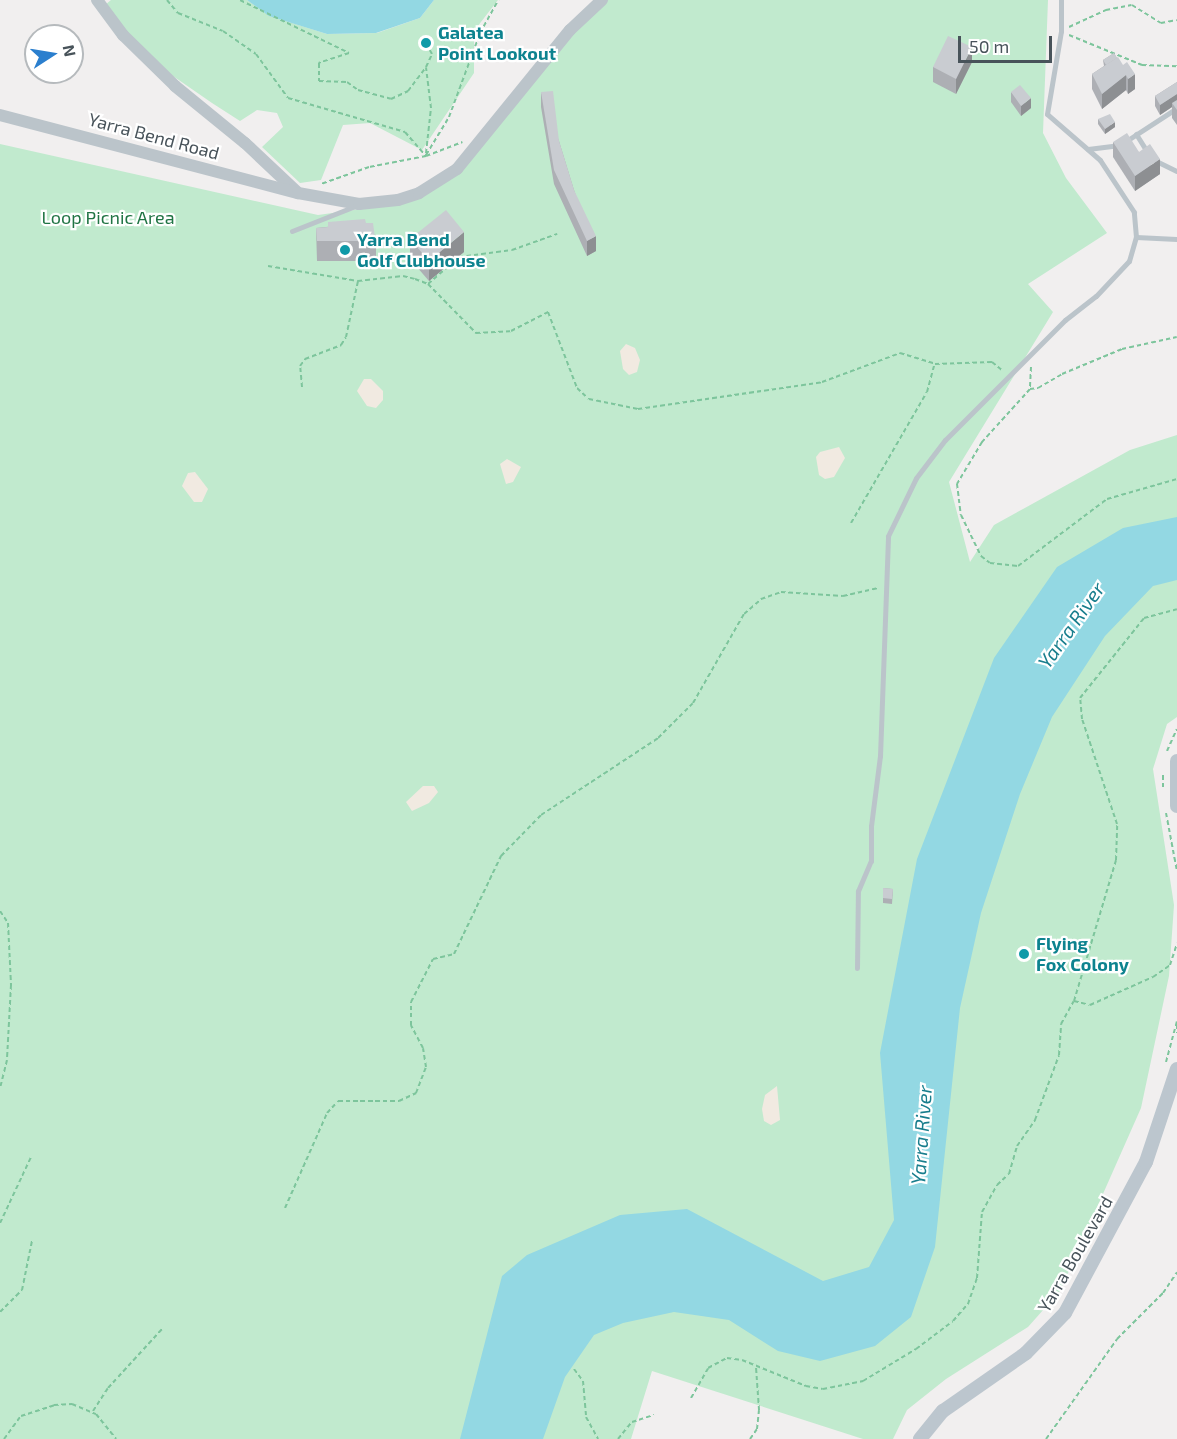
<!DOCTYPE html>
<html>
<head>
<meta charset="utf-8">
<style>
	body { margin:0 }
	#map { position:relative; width:1177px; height:1439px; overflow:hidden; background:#f1efef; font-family:"Exo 2",sans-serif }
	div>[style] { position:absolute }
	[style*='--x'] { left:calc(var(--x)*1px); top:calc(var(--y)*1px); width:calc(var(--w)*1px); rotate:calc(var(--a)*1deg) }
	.green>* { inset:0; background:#c1eace }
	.sand>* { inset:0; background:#f1eae1 }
	.water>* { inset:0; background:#93d8e3 }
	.path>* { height:2px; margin-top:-1px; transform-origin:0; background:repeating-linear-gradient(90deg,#7dc59c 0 4.5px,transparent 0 7.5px) }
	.service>* { height:5px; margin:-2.5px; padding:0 2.5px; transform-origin:2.5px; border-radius:2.5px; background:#bbc4ca }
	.tertiary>* { height:12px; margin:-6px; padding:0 6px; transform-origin:6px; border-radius:6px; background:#bbc4ca }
	.secondary>* { height:14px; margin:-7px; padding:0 7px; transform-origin:7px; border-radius:7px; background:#bcc6ce }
	.wall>* { inset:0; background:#adafb4 }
	.shaded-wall>* { inset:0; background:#8d8f92 }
	.building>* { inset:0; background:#c9ccd1 }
	.dots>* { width:16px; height:16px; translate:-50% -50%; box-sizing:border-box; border:3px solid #fff; border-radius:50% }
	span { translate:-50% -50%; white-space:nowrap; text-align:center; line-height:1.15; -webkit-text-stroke:4.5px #fff; paint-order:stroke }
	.culture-label { font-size:18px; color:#0d838f; font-weight:700 }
	.left { translate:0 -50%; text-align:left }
	.street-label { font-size:18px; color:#48535a }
	.park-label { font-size:18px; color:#207444 }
	.water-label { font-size:20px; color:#197e8d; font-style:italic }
	.north { position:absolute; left:24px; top:24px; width:60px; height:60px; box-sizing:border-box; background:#fff; border:2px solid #b6babd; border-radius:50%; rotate:78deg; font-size:16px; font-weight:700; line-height:24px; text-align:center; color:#48535a }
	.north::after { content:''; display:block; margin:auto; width:21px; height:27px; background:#2b7fce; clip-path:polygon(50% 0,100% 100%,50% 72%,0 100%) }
	.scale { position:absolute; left:958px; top:36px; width:94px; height:27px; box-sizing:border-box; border:3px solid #48535a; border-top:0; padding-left:8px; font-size:18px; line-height:21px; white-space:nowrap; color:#48535a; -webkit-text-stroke:4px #fff; paint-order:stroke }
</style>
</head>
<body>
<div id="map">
	<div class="green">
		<i style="clip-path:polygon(111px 0,247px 0,270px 16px,327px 34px,377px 33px,420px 18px,434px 0,498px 0,474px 31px,474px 73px,422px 150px,370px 123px,343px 125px,321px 180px,300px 183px,262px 147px,283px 127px,277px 113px,257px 110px,240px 121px,212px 103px,131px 47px,105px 5px)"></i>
		<i style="clip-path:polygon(602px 0,1048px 0,1043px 133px,1066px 178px,1107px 233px,1028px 284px,1053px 312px,949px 482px,970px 562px,994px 525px,1130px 450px,1177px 435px,1177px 717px,1167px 724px,1153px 769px,1174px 905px,1169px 976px,1141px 1108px,1060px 1291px,1028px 1327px,946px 1379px,907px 1410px,893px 1439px,863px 1439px,652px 1371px,631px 1439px,0 1439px,0 144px,318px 215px,368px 208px,440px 182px)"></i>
	</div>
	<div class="sand">
		<i style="clip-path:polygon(626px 344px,635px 348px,640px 360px,637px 372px,629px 375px,623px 369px,620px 351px)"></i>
		<i style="clip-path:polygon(364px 379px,371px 379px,383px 391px,383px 400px,376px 408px,367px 406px,357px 391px)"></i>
		<i style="clip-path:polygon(839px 447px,845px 458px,834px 477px,825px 479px,819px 475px,816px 457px,820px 452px)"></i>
		<i style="clip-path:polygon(507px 459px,521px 467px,513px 482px,506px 484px,500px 464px)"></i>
		<i style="clip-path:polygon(195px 472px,208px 489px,202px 502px,194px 502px,182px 486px,188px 473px)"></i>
		<i style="clip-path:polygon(423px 786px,434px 786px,438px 792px,429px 803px,412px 811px,406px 802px)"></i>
		<i style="clip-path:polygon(777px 1086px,780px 1120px,771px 1125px,764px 1121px,762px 1109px,765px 1095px)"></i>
	</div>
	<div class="water">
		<i style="clip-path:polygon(247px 0,434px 0,420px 18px,376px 33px,327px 34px,269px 16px)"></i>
		<i style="clip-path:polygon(1177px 517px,1177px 580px,1153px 586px,1105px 636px,1052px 717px,1020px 794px,981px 913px,960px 1008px,935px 1247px,911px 1317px,875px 1346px,820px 1361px,778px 1351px,729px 1320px,674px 1312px,623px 1323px,594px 1335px,565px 1377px,543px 1439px,460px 1439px,502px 1276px,527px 1255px,620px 1215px,687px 1209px,823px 1281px,869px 1267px,894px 1220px,880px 1053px,917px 859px,994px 658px,1057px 567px,1123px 528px)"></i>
	</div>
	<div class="path">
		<i style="--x:167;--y:0;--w:17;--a:50"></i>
		<i style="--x:178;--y:13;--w:48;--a:21.8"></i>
		<i style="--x:223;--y:31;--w:40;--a:34.9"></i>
		<i style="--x:256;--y:54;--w:54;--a:54"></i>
		<i style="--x:288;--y:98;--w:122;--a:16.2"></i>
		<i style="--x:405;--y:132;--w:32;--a:49"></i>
		<i style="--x:426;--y:156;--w:58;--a:169.1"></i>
		<i style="--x:369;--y:167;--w:51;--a:160.5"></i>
		<i style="--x:240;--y:0;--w:121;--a:25.9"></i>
		<i style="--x:349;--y:53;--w:32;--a:162"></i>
		<i style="--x:319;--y:63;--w:18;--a:90"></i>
		<i style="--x:319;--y:81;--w:28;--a:2"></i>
		<i style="--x:347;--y:82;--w:14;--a:36"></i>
		<i style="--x:358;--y:90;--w:34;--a:15"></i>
		<i style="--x:391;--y:99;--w:19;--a:-25"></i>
		<i style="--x:408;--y:91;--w:30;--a:-53"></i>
		<i style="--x:426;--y:67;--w:14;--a:-65"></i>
		<i style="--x:432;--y:54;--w:13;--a:-119"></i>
		<i style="--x:1069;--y:27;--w:41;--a:-24.7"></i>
		<i style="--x:1106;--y:10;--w:26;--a:-11"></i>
		<i style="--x:1132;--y:5;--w:34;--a:32"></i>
		<i style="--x:1161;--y:23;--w:16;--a:-11"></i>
		<i style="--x:1069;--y:35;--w:79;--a:22.3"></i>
		<i style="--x:1142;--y:65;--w:35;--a:2"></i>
		<i style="--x:426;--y:153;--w:45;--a:-83.7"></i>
		<i style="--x:431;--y:108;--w:41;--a:-97"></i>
		<i style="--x:426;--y:155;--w:44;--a:-58.8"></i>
		<i style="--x:449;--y:117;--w:90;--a:-69.7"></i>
		<i style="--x:480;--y:33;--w:38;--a:-61"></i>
		<i style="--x:426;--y:156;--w:39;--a:-21"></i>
		<i style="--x:268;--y:266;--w:91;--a:9.5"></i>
		<i style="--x:358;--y:281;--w:45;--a:-6.3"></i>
		<i style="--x:403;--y:276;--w:12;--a:14"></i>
		<i style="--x:415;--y:279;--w:14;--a:21"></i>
		<i style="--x:428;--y:284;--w:69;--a:45.6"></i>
		<i style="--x:476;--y:333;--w:35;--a:-3"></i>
		<i style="--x:511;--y:331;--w:42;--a:-27.2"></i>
		<i style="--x:548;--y:312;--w:81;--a:69.1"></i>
		<i style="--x:577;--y:388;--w:16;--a:43"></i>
		<i style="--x:589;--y:399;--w:50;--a:11.5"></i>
		<i style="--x:638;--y:409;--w:186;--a:-8.3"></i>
		<i style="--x:822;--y:382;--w:83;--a:-20.4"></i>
		<i style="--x:900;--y:353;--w:37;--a:17"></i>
		<i style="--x:935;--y:364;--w:57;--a:-2"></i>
		<i style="--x:992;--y:362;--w:13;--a:39"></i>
		<i style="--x:428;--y:284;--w:41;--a:-41.1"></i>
		<i style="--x:459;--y:257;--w:53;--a:-7.5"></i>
		<i style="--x:512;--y:250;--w:48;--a:-19.6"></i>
		<i style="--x:1031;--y:367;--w:22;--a:93"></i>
		<i style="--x:1030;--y:389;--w:72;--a:132.2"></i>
		<i style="--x:982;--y:442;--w:49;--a:120.8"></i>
		<i style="--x:957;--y:484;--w:31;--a:83"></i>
		<i style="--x:961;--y:515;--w:46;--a:64"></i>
		<i style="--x:981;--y:556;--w:11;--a:38"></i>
		<i style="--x:990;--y:563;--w:28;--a:6"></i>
		<i style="--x:1018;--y:566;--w:111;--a:-37"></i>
		<i style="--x:1107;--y:499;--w:73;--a:-15.9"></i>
		<i style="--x:302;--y:387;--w:21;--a:-95"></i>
		<i style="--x:300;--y:366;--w:9;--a:-54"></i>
		<i style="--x:305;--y:359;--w:39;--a:-21"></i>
		<i style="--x:341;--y:345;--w:9;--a:-58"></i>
		<i style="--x:346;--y:337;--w:57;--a:-77.9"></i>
		<i style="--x:1030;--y:389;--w:8;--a:-7"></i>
		<i style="--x:1038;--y:388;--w:28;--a:-30"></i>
		<i style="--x:1062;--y:374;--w:65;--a:-22.6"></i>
		<i style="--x:1122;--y:349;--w:56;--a:-12.3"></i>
		<i style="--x:851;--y:523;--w:151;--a:-59.9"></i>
		<i style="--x:927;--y:392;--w:28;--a:-75"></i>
		<i style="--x:1167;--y:751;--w:24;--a:-66"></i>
		<i style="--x:1163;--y:787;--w:13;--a:-90"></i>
		<i style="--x:1166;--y:813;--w:59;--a:79.3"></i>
		<i style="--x:0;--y:911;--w:14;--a:56"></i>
		<i style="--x:8;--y:923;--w:62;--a:87.2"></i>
		<i style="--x:11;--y:985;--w:75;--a:93.1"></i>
		<i style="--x:7;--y:1060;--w:29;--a:104"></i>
		<i style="--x:1074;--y:1001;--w:16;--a:14"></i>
		<i style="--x:1090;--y:1005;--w:69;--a:-24"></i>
		<i style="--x:1153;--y:977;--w:21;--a:-35"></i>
		<i style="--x:1170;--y:965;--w:23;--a:-72"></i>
		<i style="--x:1177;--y:1025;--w:8;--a:90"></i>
		<i style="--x:1166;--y:1062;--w:42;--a:-75"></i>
		<i style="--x:285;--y:1208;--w:104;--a:-66.1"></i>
		<i style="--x:327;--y:1113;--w:16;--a:-47"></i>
		<i style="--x:338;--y:1101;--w:61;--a:0"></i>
		<i style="--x:399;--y:1101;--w:19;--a:-25"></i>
		<i style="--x:416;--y:1093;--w:28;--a:-69"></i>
		<i style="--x:426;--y:1067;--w:19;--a:-99"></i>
		<i style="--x:423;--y:1048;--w:26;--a:-118"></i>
		<i style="--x:411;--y:1025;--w:23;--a:-90"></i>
		<i style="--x:411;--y:1002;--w:48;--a:-62.9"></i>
		<i style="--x:433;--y:959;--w:22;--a:-13"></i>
		<i style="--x:454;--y:954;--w:109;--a:-64.4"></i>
		<i style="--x:501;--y:856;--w:57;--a:-45.7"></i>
		<i style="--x:541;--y:815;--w:140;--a:-33.3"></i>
		<i style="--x:658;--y:738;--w:49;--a:-45"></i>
		<i style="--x:693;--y:703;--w:103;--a:-60.2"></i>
		<i style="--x:744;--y:614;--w:23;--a:-41"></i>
		<i style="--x:761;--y:599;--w:21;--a:-19"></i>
		<i style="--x:781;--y:592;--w:62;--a:3.7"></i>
		<i style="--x:843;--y:596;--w:36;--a:-13"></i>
		<i style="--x:0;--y:1223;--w:73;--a:-64.8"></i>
		<i style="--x:0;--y:1312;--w:31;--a:-45"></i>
		<i style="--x:22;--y:1290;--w:50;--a:-78.5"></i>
		<i style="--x:574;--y:1369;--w:15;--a:53"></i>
		<i style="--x:583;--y:1381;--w:36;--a:85"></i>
		<i style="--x:586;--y:1417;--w:25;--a:61"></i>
		<i style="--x:691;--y:1398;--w:34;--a:-60"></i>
		<i style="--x:708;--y:1368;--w:21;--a:-28"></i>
		<i style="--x:727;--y:1358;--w:15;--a:8"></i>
		<i style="--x:742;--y:1360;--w:69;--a:22.1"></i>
		<i style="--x:806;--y:1386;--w:17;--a:10"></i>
		<i style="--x:823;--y:1389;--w:41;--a:-11.3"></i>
		<i style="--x:863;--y:1381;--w:62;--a:-31.1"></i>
		<i style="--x:916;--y:1349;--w:46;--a:-37.1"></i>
		<i style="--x:953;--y:1321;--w:23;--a:-49"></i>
		<i style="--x:968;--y:1304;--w:28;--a:-71"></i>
		<i style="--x:977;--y:1278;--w:66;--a:-85.7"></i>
		<i style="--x:982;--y:1212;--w:31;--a:-61"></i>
		<i style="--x:997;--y:1185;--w:16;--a:-43"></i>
		<i style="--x:1009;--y:1174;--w:29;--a:-74"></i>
		<i style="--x:1017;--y:1146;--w:32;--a:-55"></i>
		<i style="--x:1035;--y:1120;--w:69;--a:-69.7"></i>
		<i style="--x:1059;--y:1055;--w:31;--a:-86"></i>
		<i style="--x:1061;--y:1024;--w:26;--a:-61"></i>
		<i style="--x:1074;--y:1001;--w:147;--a:-73.4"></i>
		<i style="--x:1116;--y:860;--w:36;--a:-88"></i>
		<i style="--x:1117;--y:824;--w:111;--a:-108.4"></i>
		<i style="--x:1082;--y:719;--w:21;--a:-95"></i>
		<i style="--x:1080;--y:698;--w:102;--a:-51.3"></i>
		<i style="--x:1144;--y:618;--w:34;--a:-15"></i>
		<i style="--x:93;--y:1411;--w:27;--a:-57"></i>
		<i style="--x:108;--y:1388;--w:81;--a:-47.5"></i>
		<i style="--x:4;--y:1439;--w:29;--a:-54"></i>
		<i style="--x:21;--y:1416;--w:35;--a:-18"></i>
		<i style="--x:54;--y:1405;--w:18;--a:-3"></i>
		<i style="--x:72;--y:1404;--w:26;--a:23"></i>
		<i style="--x:96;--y:1414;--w:32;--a:51"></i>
		<i style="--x:618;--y:1439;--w:22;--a:-51"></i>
		<i style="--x:632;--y:1422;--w:23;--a:-18"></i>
		<i style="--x:750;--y:1439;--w:12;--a:-55"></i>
		<i style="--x:757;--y:1429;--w:19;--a:-84"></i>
		<i style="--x:759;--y:1410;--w:43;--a:-94"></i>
		<i style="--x:1046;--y:1439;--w:123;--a:-54.6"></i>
		<i style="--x:1117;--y:1339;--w:65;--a:-45"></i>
		<i style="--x:1163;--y:1293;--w:25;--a:-56"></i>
	</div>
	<div class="service">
		<i style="--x:1136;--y:134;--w:22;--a:58"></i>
		<i style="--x:1088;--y:149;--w:32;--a:-7"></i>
		<i style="--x:1120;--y:145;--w:68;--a:-33"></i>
		<i style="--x:1154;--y:160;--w:25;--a:26"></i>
		<i style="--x:292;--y:231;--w:68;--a:-21.6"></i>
		<i style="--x:1136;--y:237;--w:41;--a:2.8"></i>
		<i style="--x:857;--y:968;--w:77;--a:-89.3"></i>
		<i style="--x:858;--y:891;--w:33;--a:-67"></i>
		<i style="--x:871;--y:861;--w:35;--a:-90"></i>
		<i style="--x:871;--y:826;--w:71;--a:-82.7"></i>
		<i style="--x:880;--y:756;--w:220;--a:-87.9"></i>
		<i style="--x:888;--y:536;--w:64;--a:-64.2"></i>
		<i style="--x:916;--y:478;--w:48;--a:-52.7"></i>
		<i style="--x:945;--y:440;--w:170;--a:-45"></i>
		<i style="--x:1065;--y:320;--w:39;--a:-38"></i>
		<i style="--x:1096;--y:296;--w:48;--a:-46.7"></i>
		<i style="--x:1129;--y:261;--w:25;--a:-74"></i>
		<i style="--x:1136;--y:237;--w:25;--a:-95"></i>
		<i style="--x:1134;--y:212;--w:62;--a:-123.2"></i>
		<i style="--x:1100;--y:160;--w:70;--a:-139"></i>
		<i style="--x:1047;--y:114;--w:84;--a:-80.4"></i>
		<i style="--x:1061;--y:31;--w:31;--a:-90"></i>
	</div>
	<div class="tertiary">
		<i style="--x:97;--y:0;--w:44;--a:53.4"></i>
		<i style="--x:123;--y:35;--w:73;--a:44.4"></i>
		<i style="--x:175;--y:86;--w:90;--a:39.2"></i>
		<i style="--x:245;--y:143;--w:71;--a:43.3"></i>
		<i style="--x:0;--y:115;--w:308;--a:14.7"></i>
		<i style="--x:298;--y:193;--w:62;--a:10.2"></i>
		<i style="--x:359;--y:204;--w:39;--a:-6"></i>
		<i style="--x:398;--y:200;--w:22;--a:-18"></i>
		<i style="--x:419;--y:193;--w:45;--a:-32.3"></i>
		<i style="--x:457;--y:169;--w:179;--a:-50.9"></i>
		<i style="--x:570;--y:30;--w:44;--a:-43.2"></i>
	</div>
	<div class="secondary">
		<i style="--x:1177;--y:761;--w:45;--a:90"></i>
		<i style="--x:920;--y:1439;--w:36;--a:-51"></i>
		<i style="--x:943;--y:1411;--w:101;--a:-34.9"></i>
		<i style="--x:1026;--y:1353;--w:56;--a:-45.7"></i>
		<i style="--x:1065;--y:1313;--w:171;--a:-61.8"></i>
		<i style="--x:1146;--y:1162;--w:98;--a:-71.6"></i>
	</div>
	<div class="wall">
		<i style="clip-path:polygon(1114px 53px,1135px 89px,1128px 94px,1126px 90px,1102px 109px,1092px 89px,1092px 74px,1104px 66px,1103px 60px)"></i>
		<i style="clip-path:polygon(972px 62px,956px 94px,933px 82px,933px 67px)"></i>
		<i style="clip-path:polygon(1177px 82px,1177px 125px,1172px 118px,1172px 107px,1160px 115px,1155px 106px,1155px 96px)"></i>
		<i style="clip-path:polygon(541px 92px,559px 141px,574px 190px,596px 251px,587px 256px,554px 184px,541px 107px)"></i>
		<i style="clip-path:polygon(1011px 92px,1031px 108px,1021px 116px,1011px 102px)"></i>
		<i style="clip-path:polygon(1098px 119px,1115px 127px,1105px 134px,1098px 124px)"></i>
		<i style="clip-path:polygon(1113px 142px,1139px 152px,1160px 174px,1135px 191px,1113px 157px)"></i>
		<i style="clip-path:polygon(366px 223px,376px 245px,376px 265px,359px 266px,359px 261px,317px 261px,316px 228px)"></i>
		<i style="clip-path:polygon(410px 239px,464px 252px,429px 281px,410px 259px)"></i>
		<i style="clip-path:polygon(883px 888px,893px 889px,892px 904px,883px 903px)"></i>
	</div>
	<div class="shaded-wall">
		<i style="clip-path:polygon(972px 47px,972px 62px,956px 94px,956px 79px)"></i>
		<i style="clip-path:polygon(1135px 74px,1135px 89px,1128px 94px,1128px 79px)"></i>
		<i style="clip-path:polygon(1126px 75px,1126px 90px,1102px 109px,1102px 94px)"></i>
		<i style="clip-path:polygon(1177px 94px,1177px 104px,1172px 103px,1172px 107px,1160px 115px,1160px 105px)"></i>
		<i style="clip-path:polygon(1031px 98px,1031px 108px,1021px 116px,1021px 106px)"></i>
		<i style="clip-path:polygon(1115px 122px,1115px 127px,1105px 134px,1105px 129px)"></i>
		<i style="clip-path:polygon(1160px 159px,1160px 174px,1135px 191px,1135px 176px)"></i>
		<i style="clip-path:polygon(464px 232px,464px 252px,429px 281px,429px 261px)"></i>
		<i style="clip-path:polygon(596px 236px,596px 251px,587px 256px,587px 241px)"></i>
	</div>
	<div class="building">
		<i style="clip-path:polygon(948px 36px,972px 47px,956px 79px,933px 67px)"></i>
		<i style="clip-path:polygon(1114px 53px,1117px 58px,1106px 65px,1103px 60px)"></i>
		<i style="clip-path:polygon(1118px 57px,1123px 65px,1127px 62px,1135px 74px,1128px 79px,1126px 75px,1102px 94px,1092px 74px)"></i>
		<i style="clip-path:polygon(1177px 82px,1177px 94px,1160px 105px,1155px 96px)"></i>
		<i style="clip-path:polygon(1020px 85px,1031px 98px,1021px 106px,1011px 92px)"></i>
		<i style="clip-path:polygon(553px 91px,559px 141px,574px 190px,596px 236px,587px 241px,554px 170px,541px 92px)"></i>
		<i style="clip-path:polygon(1177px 100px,1177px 110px,1172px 103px)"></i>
		<i style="clip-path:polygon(1110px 114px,1115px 122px,1105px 129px,1098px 119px)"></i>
		<i style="clip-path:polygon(1127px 133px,1139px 152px,1150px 144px,1160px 159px,1135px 176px,1113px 142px)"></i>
		<i style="clip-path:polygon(446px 210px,464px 232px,429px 261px,410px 239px)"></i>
		<i style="clip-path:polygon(365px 219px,366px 223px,373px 223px,376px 245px,359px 247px,359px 241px,317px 241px,316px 228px,328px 227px,328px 222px)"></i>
		<i style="clip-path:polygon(883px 888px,893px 889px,892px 899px,883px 898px)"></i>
	</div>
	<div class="dots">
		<i style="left:426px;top:43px;background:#0f9aa8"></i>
		<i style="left:345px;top:250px;background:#0f9aa8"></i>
		<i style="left:1024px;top:954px;background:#0f9aa8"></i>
	</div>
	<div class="culture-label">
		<span class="left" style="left:438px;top:43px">Galatea<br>Point Lookout</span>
		<span class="left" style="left:357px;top:250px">Yarra Bend<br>Golf Clubhouse</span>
		<span class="left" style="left:1036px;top:954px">Flying<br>Fox Colony</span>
	</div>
	<div class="street-label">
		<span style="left:154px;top:136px;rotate:15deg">Yarra Bend Road</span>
		<span style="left:1075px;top:1254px;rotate:-60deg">Yarra Boulevard</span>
	</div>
	<div class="park-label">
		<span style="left:108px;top:217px">Loop Picnic Area</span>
	</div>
	<div class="water-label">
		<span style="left:1071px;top:625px;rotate:-55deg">Yarra River</span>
		<span style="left:921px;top:1135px;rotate:-86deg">Yarra River</span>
	</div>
	<div class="north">N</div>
	<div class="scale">50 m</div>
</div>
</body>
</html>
